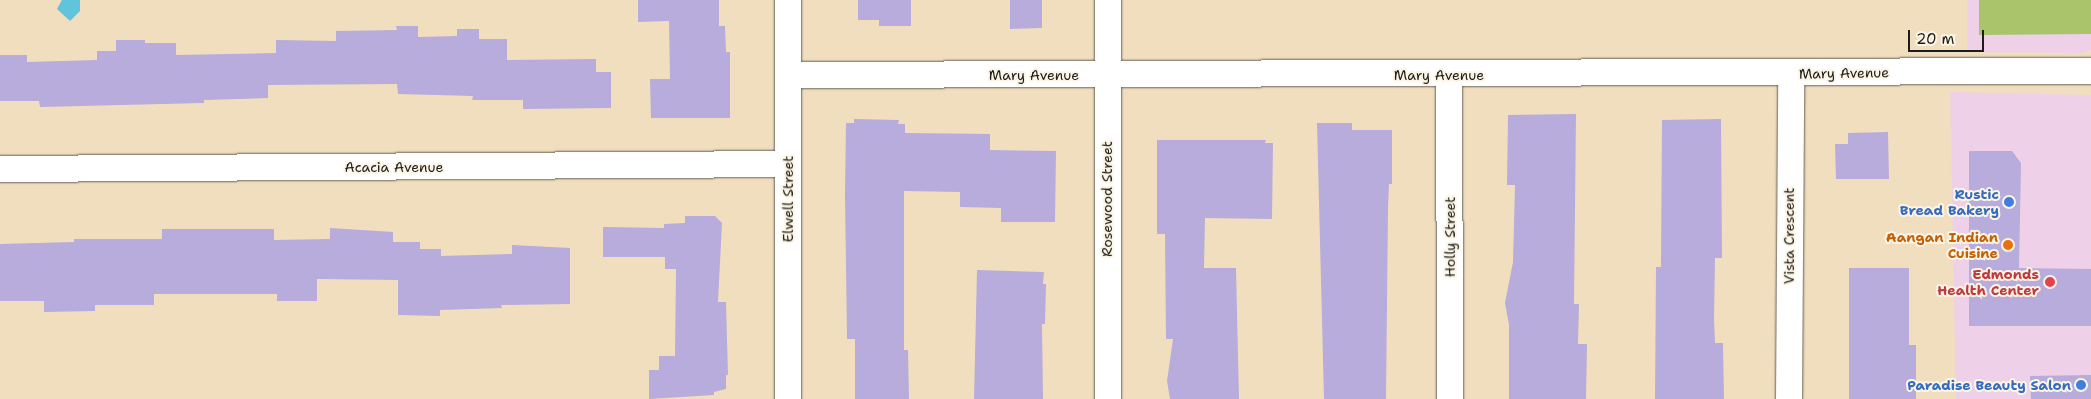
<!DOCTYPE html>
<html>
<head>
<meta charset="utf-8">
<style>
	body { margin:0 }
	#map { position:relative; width:2091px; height:399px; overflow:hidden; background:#f1debf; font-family:"Shantell Sans",sans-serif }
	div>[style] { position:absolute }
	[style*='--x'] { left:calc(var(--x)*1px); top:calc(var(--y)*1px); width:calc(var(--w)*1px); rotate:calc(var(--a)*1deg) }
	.built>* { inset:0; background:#eed0e8 }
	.green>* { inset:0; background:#a9c46b }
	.water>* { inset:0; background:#5fc4dc }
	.building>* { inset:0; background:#b7acdb }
	.roads { filter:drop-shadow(0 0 1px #676055) drop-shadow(0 0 1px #676055) }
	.street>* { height:26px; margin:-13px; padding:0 13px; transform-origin:13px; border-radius:13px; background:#fff }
	.dots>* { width:14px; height:14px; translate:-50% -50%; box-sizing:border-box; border:2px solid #fcf5e5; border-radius:50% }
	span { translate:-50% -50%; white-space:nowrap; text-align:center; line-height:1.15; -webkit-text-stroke:4px #fcf5e5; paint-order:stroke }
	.street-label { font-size:14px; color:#1c1c1c }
	.shop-label { font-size:14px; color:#366cbe; font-weight:700 }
	.right { translate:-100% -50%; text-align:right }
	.food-label { font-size:14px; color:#c56008; font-weight:700 }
	.health-label { font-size:14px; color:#be3a42; font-weight:700 }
	.scale { position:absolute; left:1908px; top:30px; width:76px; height:22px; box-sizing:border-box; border:2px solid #1c1c1c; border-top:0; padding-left:6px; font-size:15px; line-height:18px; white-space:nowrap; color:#1c1c1c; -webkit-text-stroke:4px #fcf5e5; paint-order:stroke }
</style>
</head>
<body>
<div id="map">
	<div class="built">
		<i style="clip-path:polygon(1967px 0,2091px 0,2091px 50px,2081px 53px,1967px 52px)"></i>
		<i style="clip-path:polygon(1950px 92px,2091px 95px,2091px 399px,1956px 399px)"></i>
	</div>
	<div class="green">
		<i style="clip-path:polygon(1979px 0,2091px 0,2091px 34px,1979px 35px)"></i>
	</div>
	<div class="water">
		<i style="clip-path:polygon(62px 0,80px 0,80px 11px,70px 21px,57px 9px)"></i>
	</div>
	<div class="building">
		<i style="clip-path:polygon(638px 0,719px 0,719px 26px,725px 26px,726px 52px,730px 52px,730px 118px,651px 118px,650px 79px,670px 79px,669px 21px,638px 22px)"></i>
		<i style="clip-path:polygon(858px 0,911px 0,911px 26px,879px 26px,879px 20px,858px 20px)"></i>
		<i style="clip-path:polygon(1010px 0,1042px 0,1042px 28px,1010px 29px)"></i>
		<i style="clip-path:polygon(396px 26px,418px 26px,418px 37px,457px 36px,457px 29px,479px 29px,479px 39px,507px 39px,507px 60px,596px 59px,596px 72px,611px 72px,611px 108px,523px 109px,523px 100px,472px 100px,473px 96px,398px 94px,397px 84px,268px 85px,268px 98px,204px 100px,204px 103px,40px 107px,39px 101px,0 101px,0 55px,27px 55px,27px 62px,97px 60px,97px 51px,116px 51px,116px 40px,145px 40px,145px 43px,176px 43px,176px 55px,276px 53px,276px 40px,336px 41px,336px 31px,397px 30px)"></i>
		<i style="clip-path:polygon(1576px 114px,1574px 304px,1579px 304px,1578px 344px,1587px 344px,1586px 399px,1509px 399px,1509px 325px,1505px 303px,1513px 262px,1515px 185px,1507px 185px,1508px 115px)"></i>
		<i style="clip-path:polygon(854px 119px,899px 120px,898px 124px,905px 124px,905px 133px,990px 134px,990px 150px,1056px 151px,1055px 222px,1001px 222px,1001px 208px,960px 207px,960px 192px,904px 191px,904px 350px,908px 350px,909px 399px,855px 399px,855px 339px,847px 339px,845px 193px,846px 123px,854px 123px)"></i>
		<i style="clip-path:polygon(1721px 119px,1722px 258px,1715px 258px,1714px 320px,1715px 343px,1723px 343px,1724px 399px,1655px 399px,1656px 267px,1661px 267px,1662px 120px)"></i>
		<i style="clip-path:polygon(1317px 123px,1352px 123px,1352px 130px,1392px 130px,1392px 184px,1389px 184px,1388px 208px,1386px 399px,1324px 399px)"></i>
		<i style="clip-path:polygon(1888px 132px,1889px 179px,1836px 179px,1835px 144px,1848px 144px,1848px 133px)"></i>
		<i style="clip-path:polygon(1157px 140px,1266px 140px,1265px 143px,1273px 143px,1272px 219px,1205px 218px,1204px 268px,1236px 268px,1239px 399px,1170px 399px,1167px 381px,1173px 339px,1166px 339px,1165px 234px,1157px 234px)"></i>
		<i style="clip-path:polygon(1969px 151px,2012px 151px,2021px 163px,2019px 268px,2091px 269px,2091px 326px,1969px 326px)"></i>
		<i style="clip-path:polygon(685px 216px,715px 216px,722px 223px,718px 302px,726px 302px,728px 375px,726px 375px,726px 389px,714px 392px,714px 395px,649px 399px,649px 370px,659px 370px,659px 356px,675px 356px,676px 269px,665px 269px,665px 257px,603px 257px,603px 227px,664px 228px,664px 224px,685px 223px)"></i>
		<i style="clip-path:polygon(330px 228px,393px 232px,393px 242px,420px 242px,420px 249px,441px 249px,441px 256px,512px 254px,512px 245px,570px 248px,570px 304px,501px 305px,502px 308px,440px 310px,440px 316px,398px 315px,398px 280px,317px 279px,317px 301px,277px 301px,277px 294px,154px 294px,154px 305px,95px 305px,95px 311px,44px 312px,44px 301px,0 301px,0 244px,74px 242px,74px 239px,162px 239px,162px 229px,274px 229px,274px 240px,330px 239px)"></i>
		<i style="clip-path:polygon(1849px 268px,1909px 268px,1909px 345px,1916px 345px,1916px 399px,1849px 399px)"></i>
		<i style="clip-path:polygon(977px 270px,1044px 272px,1043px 284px,1046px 284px,1045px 324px,1042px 324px,1043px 399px,974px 399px)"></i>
		<i style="clip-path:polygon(2091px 375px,2091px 399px,2031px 399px,2030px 376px)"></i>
	</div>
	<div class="roads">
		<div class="street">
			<i style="--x:1108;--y:0;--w:399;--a:90"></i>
			<i style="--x:788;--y:75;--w:1303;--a:-0.18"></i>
			<i style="--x:1449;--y:76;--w:323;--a:89.8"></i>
			<i style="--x:0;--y:169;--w:788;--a:-0.36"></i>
			<i style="--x:788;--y:399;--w:399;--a:-90"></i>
			<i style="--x:1789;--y:399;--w:325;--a:-89.6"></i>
		</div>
	</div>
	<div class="dots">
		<i style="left:2009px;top:202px;background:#3f7fe0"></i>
		<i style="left:2008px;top:245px;background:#e8710a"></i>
		<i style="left:2050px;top:282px;background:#e0444e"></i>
		<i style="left:2081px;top:385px;background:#3f7fe0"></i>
	</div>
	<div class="street-label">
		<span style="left:1844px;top:73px;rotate:-1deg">Mary Avenue</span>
		<span style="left:1034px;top:75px">Mary Avenue</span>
		<span style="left:1439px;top:75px">Mary Avenue</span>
		<span style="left:394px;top:167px">Acacia Avenue</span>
		<span style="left:788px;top:199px;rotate:-90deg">Elwell Street</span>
		<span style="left:1107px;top:199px;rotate:-90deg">Rosewood Street</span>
		<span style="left:1789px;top:236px;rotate:-90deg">Vista Crescent</span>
		<span style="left:1450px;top:237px;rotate:-90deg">Holly Street</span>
	</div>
	<div class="shop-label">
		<span class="right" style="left:1999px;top:202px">Rustic<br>Bread Bakery</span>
		<span class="right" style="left:2071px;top:385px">Paradise Beauty Salon</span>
	</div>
	<div class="food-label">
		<span class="right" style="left:1998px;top:245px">Aangan Indian<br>Cuisine</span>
	</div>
	<div class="health-label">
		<span class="right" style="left:2039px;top:282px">Edmonds<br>Health Center</span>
	</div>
	<div class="scale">20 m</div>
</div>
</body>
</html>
